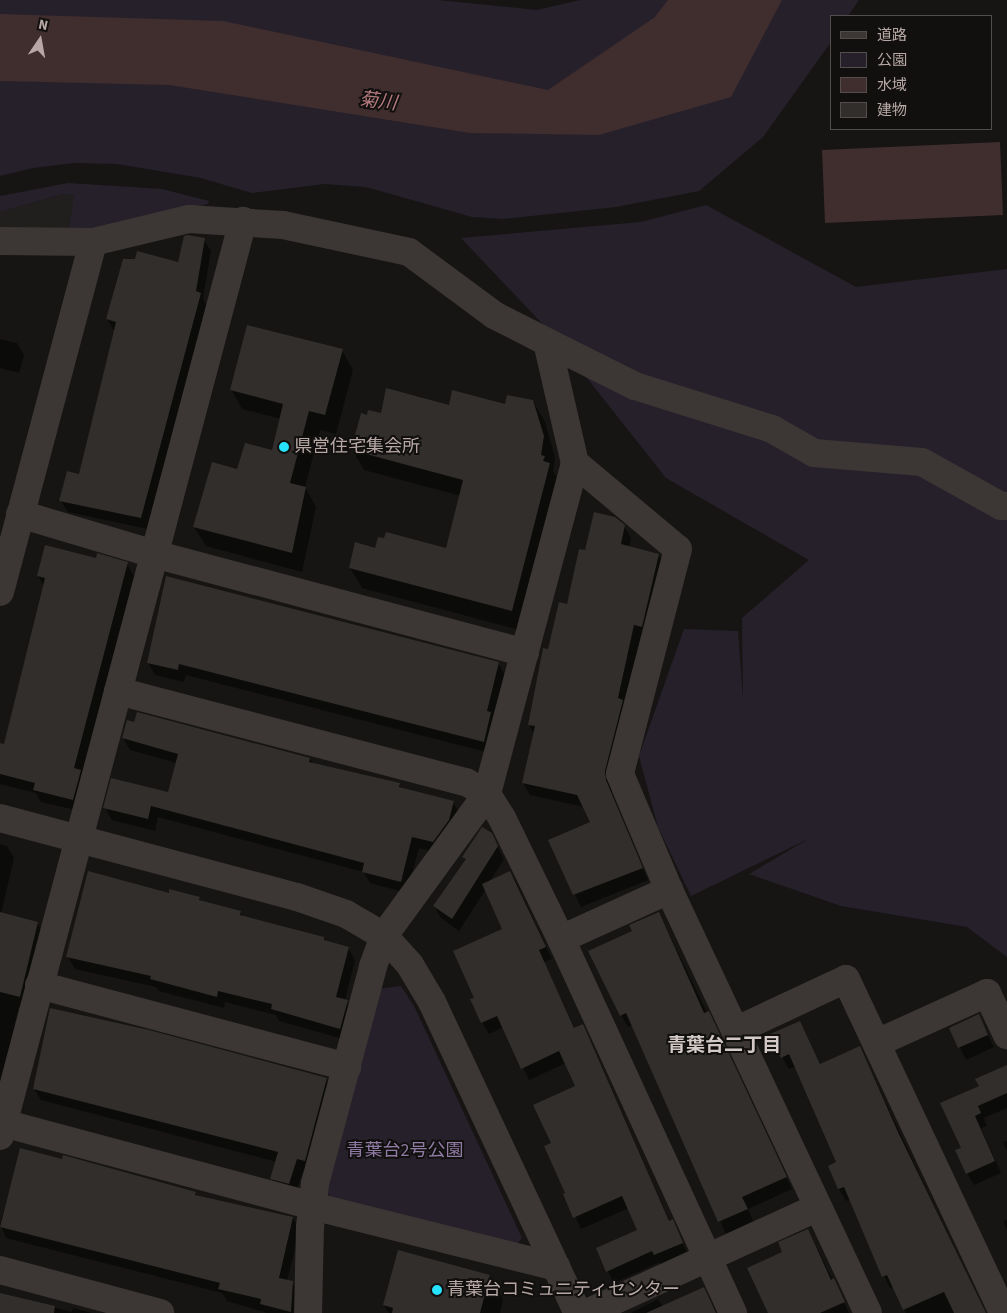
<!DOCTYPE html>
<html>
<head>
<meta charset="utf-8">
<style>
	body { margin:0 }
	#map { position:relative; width:1007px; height:1313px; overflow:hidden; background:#161514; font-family:"Source Sans 3","Noto Sans JP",sans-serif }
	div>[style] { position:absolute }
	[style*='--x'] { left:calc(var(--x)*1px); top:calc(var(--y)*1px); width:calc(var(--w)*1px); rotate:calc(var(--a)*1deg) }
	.built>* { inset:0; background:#201f1d }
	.green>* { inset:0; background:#26202a }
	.water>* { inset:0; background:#402d2e }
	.shadow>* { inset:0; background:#0007 }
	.building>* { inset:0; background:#312e2c }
	.minor>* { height:28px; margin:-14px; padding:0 14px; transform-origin:14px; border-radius:14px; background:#3c3735 }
	.dots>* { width:14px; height:14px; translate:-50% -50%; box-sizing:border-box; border:2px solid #11100f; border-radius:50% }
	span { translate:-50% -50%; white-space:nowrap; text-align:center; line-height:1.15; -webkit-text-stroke:4px #11100f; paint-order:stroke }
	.poi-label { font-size:18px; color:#b7a8a5 }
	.left { translate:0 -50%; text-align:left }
	.park-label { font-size:18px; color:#907ba4 }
	.water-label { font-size:19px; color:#b57a7e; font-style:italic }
	.neighbourhood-label { font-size:19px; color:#d3c9c7; font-weight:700 }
	.legend { position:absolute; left:830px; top:15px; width:162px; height:115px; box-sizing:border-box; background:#11100f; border:1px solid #534d4b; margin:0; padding:6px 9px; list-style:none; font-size:15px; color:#b7a8a5 }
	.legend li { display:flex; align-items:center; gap:10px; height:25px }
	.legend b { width:25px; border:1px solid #534d4b }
	.north { position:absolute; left:15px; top:15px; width:50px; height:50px; -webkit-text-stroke:4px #11100f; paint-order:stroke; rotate:12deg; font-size:14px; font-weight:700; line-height:20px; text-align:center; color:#b7a8a5 }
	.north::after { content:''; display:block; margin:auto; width:18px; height:22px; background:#b7a8a5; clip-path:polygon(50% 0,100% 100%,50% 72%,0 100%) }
</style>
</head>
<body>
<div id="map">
	<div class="built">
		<i style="clip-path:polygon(63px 194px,75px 195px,69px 229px,0 234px,0 212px)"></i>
	</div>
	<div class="green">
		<i style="clip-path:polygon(0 0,438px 0,537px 10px,580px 0,859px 0,848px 16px,831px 16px,831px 42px,763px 137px,699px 191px,616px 207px,503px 219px,472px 217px,366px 187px,324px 184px,252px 193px,201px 178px,117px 164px,74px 163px,33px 168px,0 176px)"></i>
		<i style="clip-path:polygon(68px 183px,162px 189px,209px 201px,208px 204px,83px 231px,69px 229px,74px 195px,63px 194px,0 212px,0 196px)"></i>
		<i style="clip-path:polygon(706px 205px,856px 287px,1007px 269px,1007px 957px,967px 927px,841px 906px,749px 874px,810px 838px,691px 896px,658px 827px,639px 756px,684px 629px,738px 631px,743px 700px,742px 618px,809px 560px,666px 478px,553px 335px,461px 238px,641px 222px)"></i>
		<i style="clip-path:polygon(401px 986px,415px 1008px,522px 1238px,512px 1251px,333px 1203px,324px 1186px,376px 989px)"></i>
	</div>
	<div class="water">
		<i style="clip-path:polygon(668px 0,782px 0,731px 97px,599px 135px,470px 133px,169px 85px,0 81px,0 14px,223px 21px,548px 90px,655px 17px)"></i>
		<i style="clip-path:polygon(1000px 142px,1003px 215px,825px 223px,822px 150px)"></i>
	</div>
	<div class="shadow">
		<i style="clip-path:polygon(204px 240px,211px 251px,203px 298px,207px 306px,148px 529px,68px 512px,61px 501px,80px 476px,114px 331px,107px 319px)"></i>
		<i style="clip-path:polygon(0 339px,17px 343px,24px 355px,19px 373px,0 368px)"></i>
		<i style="clip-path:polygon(342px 350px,353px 370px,336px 434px,320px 430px,305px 487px,316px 507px,302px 572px,206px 546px,194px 527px,238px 470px,272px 452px,281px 419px,242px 409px,231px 389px)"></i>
		<i style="clip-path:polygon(533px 401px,545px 422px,555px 458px,553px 471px,561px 485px,523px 631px,362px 588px,350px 568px,376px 549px,447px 550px,461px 496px,364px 470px,352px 449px,368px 417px,450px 406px,506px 406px)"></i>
		<i style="clip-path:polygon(624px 526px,631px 538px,629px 547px,659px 555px,665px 567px,648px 638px,641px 636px,611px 784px,612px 793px,648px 880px,581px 907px,550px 841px,591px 822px,584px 807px,530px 795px,523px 783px,534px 734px,529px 724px,549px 651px,586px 552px)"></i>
		<i style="clip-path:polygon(97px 560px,127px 564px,134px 576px,82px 774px,80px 811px,41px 802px,36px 793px,0 784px,0 744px,5px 746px,44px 586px,38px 576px)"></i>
		<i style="clip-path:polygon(148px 663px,498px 663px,505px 675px,490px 753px,186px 675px,184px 682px,155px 675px)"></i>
		<i style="clip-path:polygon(123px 738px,310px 759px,313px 764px,399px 784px,401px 788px,453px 802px,460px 814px,440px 854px,419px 848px,407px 893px,370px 883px,364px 872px,158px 817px,155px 831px,112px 820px,105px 808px,169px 794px,177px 763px,130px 750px)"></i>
		<i style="clip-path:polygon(491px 834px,504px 859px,490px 881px,510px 872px,517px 884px,552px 959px,544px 962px,575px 1029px,582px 1026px,589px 1038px,670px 1222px,689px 1255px,662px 1267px,660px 1262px,614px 1283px,608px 1271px,639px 1230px,629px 1208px,581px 1229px,546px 1147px,552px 1144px,577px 1087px,566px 1063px,529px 1080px,504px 1027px,489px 1034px,482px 1022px,476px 998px,504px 929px,486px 889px,459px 931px,441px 918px,434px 906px)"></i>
		<i style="clip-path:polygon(0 844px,7px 846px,14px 858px,1px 914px,37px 923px,44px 935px,26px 1008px,19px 1007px,1px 1081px,0 1103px)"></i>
		<i style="clip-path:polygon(169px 894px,199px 898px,202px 902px,240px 912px,244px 917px,324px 938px,326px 942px,348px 948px,355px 960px,345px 1000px,354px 1013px,347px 1040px,279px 1021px,276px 1015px,225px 1002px,224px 1008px,159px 991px,156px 987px,75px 969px,68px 957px)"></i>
		<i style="clip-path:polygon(659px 913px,792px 1189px,748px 1209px,753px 1221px,726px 1234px,633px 1025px,628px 1027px,621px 1015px,633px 932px)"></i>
		<i style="clip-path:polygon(978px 1016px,994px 1047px,966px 1060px,950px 1028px)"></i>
		<i style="clip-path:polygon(800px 1022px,821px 1065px,860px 1048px,985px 1313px,906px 1313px,894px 1286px,890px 1288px,884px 1276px,851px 1199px,846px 1201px,839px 1189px,829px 1166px,838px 1163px,796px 1066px,789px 1069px,782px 1057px)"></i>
		<i style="clip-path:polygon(1007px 1071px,1007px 1108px,984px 1118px,987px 1126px,981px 1128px,1001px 1173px,974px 1185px,967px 1173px,963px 1148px,980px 1087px)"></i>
		<i style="clip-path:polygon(326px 1079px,333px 1091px,311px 1173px,303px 1171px,295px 1195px,278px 1190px,272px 1178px,277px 1162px,41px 1100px,34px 1089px)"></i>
		<i style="clip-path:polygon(1007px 1141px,1007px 1151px,1003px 1142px)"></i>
		<i style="clip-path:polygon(21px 1150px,195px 1193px,198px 1197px,293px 1218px,300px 1230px,287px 1281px,292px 1282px,299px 1295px,298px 1313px,267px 1313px,227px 1301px,222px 1293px,6px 1238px,0 1224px)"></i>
		<i style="clip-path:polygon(1007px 1220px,1007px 1230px,1003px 1221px)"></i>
		<i style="clip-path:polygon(808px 1230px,814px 1242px,849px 1313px,769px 1313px,784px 1253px)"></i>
		<i style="clip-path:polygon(490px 1276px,503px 1300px,500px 1313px,389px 1313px,384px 1305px)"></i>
		<i style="clip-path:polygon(0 1293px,72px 1312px,73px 1308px,92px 1313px,0 1313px)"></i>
		<i style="clip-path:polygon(658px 1299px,663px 1307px,710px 1300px,716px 1313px,631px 1313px)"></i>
	</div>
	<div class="building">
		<i style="clip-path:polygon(188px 235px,205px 238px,196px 291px,201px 293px,141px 518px,59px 501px,67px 471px,79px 474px,116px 322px,106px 319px,123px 259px,135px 259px,137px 251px,178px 262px,184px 236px)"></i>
		<i style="clip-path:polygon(247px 325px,343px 349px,325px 415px,309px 411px,290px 483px,306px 487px,292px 553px,193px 527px,212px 462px,237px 469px,245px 443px,272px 450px,283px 404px,230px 390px)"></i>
		<i style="clip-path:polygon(386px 388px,449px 405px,452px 390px,505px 404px,507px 395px,533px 400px,544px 436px,541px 455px,545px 456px,543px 461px,550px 463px,512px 611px,349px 568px,355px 542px,375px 548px,378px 537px,384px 538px,386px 532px,446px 548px,463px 480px,351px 450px,361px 413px,367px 415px,368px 410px,381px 413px)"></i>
		<i style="clip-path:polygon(594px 512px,615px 517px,625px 525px,621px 544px,659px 554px,642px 627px,634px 625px,618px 698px,623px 700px,605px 771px,606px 780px,643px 868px,573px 895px,548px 840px,590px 822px,577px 795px,522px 783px,535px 726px,528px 725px,543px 648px,548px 649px,559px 602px,567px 604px,579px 549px,585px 550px)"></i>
		<i style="clip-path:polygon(45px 545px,96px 558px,97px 553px,128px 562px,74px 768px,81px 770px,73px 800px,33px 790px,35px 783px,0 774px,0 743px,4px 744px,45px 578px,37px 576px)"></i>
		<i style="clip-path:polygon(166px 576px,499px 662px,487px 711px,491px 712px,484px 742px,179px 664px,178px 670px,147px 663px)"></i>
		<i style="clip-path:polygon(137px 712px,310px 758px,309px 762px,400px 783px,399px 787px,454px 801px,449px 820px,433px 842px,412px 837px,401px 882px,362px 872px,364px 863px,151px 806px,148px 819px,103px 808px,111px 778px,168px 792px,178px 754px,122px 738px,127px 720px,134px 722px)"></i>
		<i style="clip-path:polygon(482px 827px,492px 833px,498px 846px,452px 919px,433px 906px,466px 859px,462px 857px)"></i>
		<i style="clip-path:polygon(88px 871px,169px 893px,169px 889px,200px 897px,199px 900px,241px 911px,240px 915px,324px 937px,324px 940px,349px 947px,336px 997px,348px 1000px,340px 1029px,271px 1009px,272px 1004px,218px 991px,217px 997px,150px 979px,151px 976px,66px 957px)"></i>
		<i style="clip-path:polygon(510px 871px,546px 947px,539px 950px,574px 1028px,583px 1024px,669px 1221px,673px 1219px,683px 1243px,654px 1255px,652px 1251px,606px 1272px,596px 1248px,637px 1230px,622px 1196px,573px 1218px,563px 1194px,565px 1193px,544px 1146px,551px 1143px,533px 1105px,575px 1086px,559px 1051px,521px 1069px,497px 1016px,481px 1023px,470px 999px,474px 998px,453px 951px,502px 929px,482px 884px)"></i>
		<i style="clip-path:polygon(0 912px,38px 922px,20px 997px,0 992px)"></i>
		<i style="clip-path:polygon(659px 912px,704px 1013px,709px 1011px,787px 1177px,742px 1197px,748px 1209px,718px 1222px,626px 1013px,620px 1016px,588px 951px,632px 931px,629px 925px)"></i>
		<i style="clip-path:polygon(50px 1008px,149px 1030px,327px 1078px,305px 1161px,297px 1159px,289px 1184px,270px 1179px,278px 1152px,33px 1089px)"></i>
		<i style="clip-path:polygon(979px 1014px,988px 1035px,958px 1048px,949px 1028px)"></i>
		<i style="clip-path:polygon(800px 1021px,820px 1064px,860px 1046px,897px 1130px,986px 1313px,954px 1313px,944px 1292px,903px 1310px,887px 1275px,882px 1277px,844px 1187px,838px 1189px,828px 1166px,836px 1162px,789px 1054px,781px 1058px,770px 1034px)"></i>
		<i style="clip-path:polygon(1007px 1065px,1007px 1093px,978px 1106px,981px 1113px,975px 1116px,995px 1161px,966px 1174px,955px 1150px,961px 1148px,940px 1103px,979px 1086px,975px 1079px)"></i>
		<i style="clip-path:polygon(20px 1148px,62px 1159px,63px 1155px,196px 1192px,195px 1195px,293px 1217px,279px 1278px,293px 1281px,291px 1312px,260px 1304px,261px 1299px,218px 1289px,220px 1283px,0 1227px)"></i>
		<i style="clip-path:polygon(808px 1229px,831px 1280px,834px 1278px,845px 1302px,820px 1313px,768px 1313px,747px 1268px,782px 1252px,778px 1242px)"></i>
		<i style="clip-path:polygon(398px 1250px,490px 1275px,480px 1313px,392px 1313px,393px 1308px,383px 1305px)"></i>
		<i style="clip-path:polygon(704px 1287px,716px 1313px,646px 1313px)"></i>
		<i style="clip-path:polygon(0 1293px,55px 1306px,54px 1313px,0 1313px)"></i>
	</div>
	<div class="minor">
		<i style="--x:0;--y:241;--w:93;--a:0.6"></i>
		<i style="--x:93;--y:242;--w:99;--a:-13.5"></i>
		<i style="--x:189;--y:219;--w:94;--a:3.7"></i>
		<i style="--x:283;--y:225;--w:129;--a:12.1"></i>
		<i style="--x:409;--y:252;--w:106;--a:36.5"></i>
		<i style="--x:494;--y:315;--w:59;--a:27"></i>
		<i style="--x:547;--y:342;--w:124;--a:77"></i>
		<i style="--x:575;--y:463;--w:342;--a:104.9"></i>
		<i style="--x:487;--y:794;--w:175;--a:126"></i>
		<i style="--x:384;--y:936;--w:33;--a:110"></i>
		<i style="--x:373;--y:967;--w:225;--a:105"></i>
		<i style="--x:315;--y:1184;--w:43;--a:96.6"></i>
		<i style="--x:310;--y:1227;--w:86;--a:91.3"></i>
		<i style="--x:547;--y:342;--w:98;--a:26.6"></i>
		<i style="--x:635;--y:386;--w:144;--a:17.4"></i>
		<i style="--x:772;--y:429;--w:48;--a:29.7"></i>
		<i style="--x:814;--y:453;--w:108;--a:4.8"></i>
		<i style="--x:922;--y:462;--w:90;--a:29.1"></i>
		<i style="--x:1001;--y:506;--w:6;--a:0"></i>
		<i style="--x:575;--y:463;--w:134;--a:39.9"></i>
		<i style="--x:678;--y:549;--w:232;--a:104.5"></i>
		<i style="--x:620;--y:774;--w:126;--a:67.1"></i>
		<i style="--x:669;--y:890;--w:467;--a:64.8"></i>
		<i style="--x:20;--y:514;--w:140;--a:16.6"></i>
		<i style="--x:154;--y:554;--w:384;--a:14.9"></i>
		<i style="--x:0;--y:592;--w:362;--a:-75.1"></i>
		<i style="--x:118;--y:691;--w:360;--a:14.7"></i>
		<i style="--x:466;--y:782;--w:24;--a:30"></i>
		<i style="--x:487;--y:794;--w:28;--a:58"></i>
		<i style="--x:502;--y:818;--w:135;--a:64"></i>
		<i style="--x:561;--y:939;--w:412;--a:65.3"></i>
		<i style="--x:0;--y:818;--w:307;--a:14.9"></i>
		<i style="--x:297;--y:897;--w:52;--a:19.1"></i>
		<i style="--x:346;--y:914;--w:44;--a:30.1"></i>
		<i style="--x:384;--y:936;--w:39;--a:48"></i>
		<i style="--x:410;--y:965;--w:43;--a:59.3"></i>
		<i style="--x:432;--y:1002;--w:344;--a:64.9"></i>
		<i style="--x:561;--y:939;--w:119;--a:-24.4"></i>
		<i style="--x:39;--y:985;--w:319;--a:14.9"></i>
		<i style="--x:737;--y:1030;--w:120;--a:-25.1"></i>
		<i style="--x:846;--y:979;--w:369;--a:64.8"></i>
		<i style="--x:877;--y:1043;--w:121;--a:-24.4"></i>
		<i style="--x:987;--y:993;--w:47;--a:64.5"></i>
		<i style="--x:3;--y:1123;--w:320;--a:15"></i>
		<i style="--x:312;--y:1206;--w:252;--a:14"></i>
		<i style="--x:0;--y:1136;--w:947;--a:-75.13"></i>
		<i style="--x:0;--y:1270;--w:166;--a:15"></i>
		<i style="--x:587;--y:1313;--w:254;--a:-24.6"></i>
	</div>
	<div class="dots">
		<i style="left:284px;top:447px;background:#26e2fd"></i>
		<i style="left:437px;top:1290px;background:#26e2fd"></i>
	</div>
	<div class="poi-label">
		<span class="left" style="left:294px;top:447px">県営住宅集会所</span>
		<span class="left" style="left:447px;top:1290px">青葉台コミュニティセンター</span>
	</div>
	<div class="park-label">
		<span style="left:405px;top:1151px">青葉台2号公園</span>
	</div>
	<div class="water-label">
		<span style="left:378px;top:102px;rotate:7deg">菊川</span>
	</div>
	<div class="neighbourhood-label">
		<span style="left:724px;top:1046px">青葉台二丁目</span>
	</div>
	<ul class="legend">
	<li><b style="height:6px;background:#3c3735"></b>道路</li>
	<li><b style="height:14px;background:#26202a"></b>公園</li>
	<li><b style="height:14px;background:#402d2e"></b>水域</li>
	<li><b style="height:14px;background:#312e2c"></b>建物</li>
	</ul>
	<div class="north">N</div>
</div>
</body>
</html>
